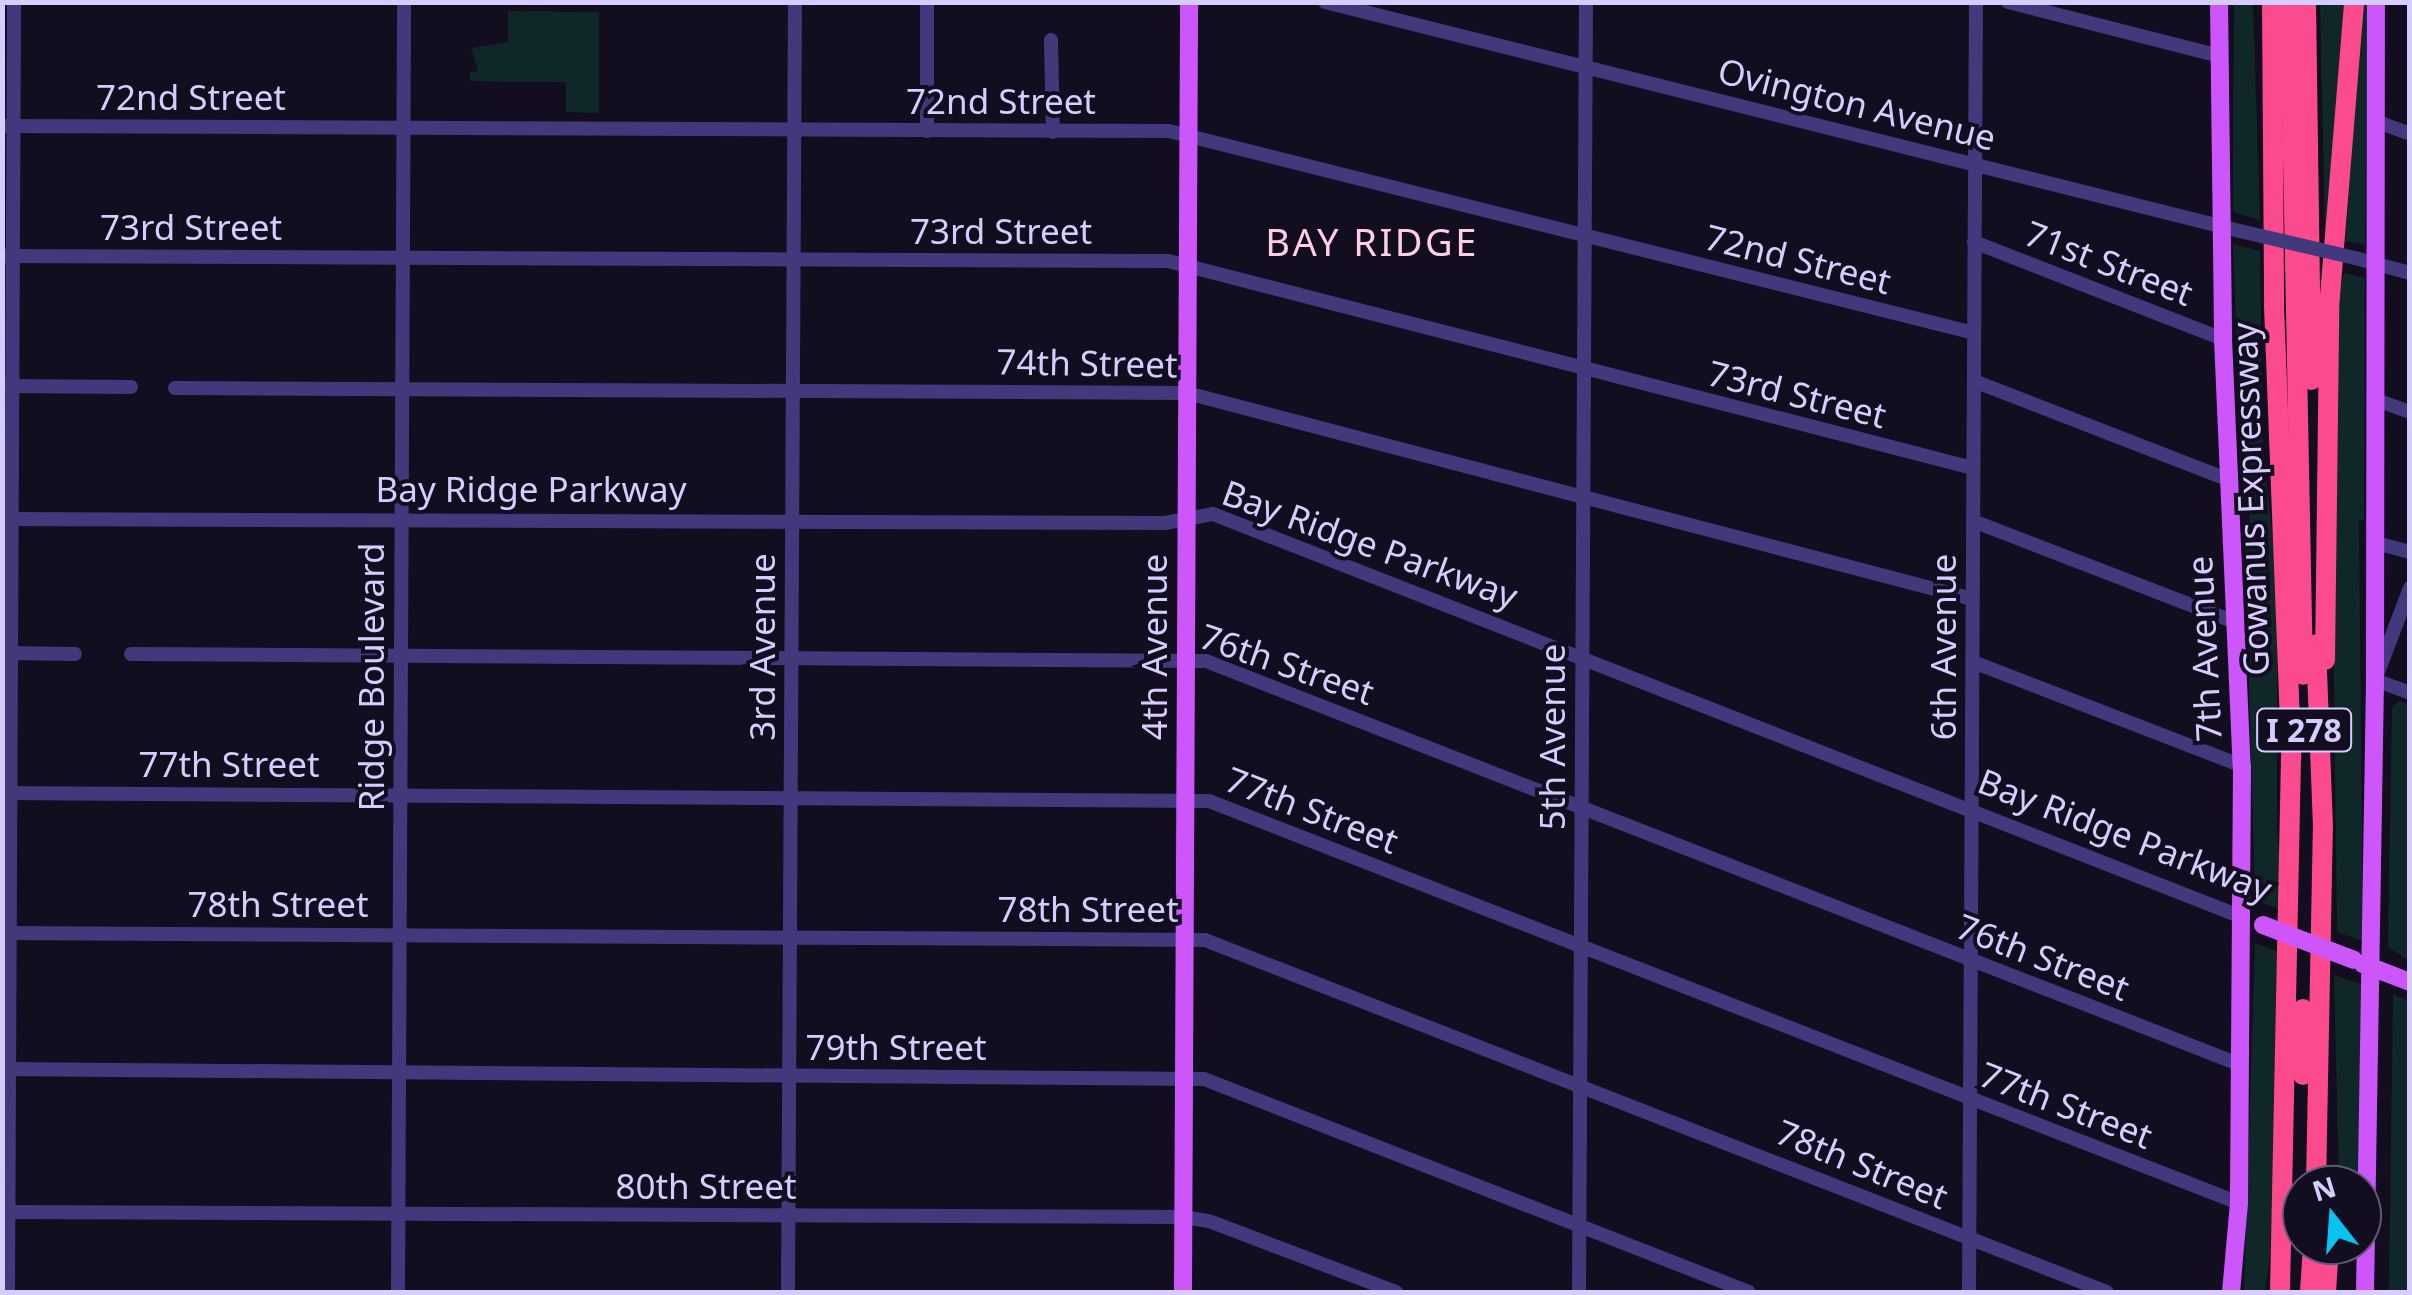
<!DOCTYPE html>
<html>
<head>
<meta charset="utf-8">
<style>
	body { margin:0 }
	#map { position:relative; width:2412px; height:1295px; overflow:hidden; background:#120d1f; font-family:"Noto Sans",sans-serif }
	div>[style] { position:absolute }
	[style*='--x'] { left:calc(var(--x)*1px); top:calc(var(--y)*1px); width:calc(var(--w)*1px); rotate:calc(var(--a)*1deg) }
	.green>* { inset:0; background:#102729 }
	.minor>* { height:14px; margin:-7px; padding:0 7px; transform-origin:7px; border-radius:7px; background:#42397d }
	.major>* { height:18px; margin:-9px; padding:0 9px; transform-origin:9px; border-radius:9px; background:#cd56fb }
	.highway>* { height:20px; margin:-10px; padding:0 10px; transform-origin:10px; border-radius:10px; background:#fb4a8e }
	.minor-bridge>* { height:14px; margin:-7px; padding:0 7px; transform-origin:7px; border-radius:7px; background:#42397d }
	.major-bridge>* { height:18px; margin:-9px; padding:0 9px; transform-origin:9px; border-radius:9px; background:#cd56fb }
	span { translate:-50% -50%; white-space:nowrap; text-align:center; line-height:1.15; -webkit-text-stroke:8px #120d1f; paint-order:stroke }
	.shield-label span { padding:2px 8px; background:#120d1f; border:2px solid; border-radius:8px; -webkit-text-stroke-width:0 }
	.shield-label { font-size:32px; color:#d6ccfe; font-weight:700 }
	.street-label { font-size:35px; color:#d6ccfe }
	.neighbourhood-label { font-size:38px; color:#fecee8; letter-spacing:2.5px }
	.frame { position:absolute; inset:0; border:5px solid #d6ccfe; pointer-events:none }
	.north { position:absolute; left:2282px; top:1165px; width:100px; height:100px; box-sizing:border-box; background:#120d1f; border:2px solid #605978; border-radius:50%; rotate:343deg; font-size:28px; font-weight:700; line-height:40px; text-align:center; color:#d6ccfe }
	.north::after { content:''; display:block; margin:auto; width:35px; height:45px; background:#06c3f0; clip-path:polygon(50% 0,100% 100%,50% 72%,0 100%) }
</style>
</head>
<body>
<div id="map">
	<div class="green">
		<i style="clip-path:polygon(2234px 3px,2253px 3px,2260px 220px,2233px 212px)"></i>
		<i style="clip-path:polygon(2320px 3px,2349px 3px,2328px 236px,2325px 236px)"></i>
		<i style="clip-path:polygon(2362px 3px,2368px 3px,2365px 245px,2345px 241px)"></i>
		<i style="clip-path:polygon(508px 11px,599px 12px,599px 113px,566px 112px,566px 82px,470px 81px,470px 72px,478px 71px,471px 48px,508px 42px)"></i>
		<i style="clip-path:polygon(2233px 244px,2260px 251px,2263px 446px,2277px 577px,2277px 829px,2284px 911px,2255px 900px,2245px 533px,2251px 532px,2240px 439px)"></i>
		<i style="clip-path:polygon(2344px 273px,2365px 278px,2364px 520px,2359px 521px,2363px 941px,2337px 932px,2333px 611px,2338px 296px)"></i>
		<i style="clip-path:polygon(2399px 701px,2410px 705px,2409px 961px,2388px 947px,2392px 708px)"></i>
		<i style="clip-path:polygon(2255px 943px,2283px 954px,2270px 1257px,2265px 1292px,2244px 1292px)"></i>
		<i style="clip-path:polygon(2334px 975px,2361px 984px,2361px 1185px,2339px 1185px)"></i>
		<i style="clip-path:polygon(2393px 994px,2409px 1001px,2409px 1292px,2389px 1292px)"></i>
	</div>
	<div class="minor">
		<i style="--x:927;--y:2;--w:129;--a:90"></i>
		<i style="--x:1325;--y:2;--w:943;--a:14.05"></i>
		<i style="--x:2008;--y:2;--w:219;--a:14.3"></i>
		<i style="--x:1051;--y:40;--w:92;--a:88.8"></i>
		<i style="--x:2375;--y:121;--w:37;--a:20"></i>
		<i style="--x:2;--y:126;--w:1167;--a:0.25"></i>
		<i style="--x:1169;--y:131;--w:830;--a:14.09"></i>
		<i style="--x:1974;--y:242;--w:267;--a:21.3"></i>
		<i style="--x:2;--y:256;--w:1166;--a:0.25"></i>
		<i style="--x:1168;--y:261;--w:831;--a:14.42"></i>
		<i style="--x:2355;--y:258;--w:57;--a:15.3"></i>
		<i style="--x:1974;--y:381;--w:271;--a:21.2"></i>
		<i style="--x:2;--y:386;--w:129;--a:0.4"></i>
		<i style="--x:175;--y:388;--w:1012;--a:0.28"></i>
		<i style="--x:1187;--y:393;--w:812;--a:14.7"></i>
		<i style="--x:2374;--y:399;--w:38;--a:20"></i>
		<i style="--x:2;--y:519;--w:1163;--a:0.2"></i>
		<i style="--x:1165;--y:523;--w:49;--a:-10.6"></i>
		<i style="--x:1213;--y:514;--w:1105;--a:21.39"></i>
		<i style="--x:1973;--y:521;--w:283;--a:21.1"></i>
		<i style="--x:2376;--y:543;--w:35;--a:15"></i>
		<i style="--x:2410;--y:588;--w:98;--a:110.8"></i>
		<i style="--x:2375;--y:680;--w:37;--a:20"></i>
		<i style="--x:5;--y:653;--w:70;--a:0.8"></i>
		<i style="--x:131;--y:654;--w:1075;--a:0.37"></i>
		<i style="--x:1206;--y:661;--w:1111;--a:21.32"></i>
		<i style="--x:1973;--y:662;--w:288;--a:21.1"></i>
		<i style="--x:2;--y:793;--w:1207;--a:0.38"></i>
		<i style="--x:1209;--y:801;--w:1106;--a:21.32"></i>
		<i style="--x:2;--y:933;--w:1203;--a:0.33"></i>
		<i style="--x:1205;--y:940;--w:968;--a:21.32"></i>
		<i style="--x:2;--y:1069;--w:1202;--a:0.48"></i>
		<i style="--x:1204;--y:1079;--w:585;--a:21.35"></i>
		<i style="--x:2;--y:1212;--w:1181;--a:0.24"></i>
		<i style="--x:1183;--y:1217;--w:26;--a:9"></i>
		<i style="--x:1209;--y:1221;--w:200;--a:20.8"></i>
		<i style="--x:8;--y:1292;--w:1290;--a:-89.73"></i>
		<i style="--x:398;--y:1292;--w:1290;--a:-89.73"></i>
		<i style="--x:788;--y:1292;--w:1290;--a:-89.69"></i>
		<i style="--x:1579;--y:1292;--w:1290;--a:-89.69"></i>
		<i style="--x:1969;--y:1292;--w:1290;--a:-89.69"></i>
	</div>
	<div class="major">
		<i style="--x:2219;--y:2;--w:337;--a:89.3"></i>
		<i style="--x:2223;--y:339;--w:427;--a:87.5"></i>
		<i style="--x:2242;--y:766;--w:437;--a:90.4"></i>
		<i style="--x:2239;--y:1203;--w:89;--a:95.1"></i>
		<i style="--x:2363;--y:964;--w:50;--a:21"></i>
		<i style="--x:1183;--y:1292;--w:1290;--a:-89.73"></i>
		<i style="--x:2365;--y:1292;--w:612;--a:-89.06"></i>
		<i style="--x:2375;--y:680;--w:678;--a:-89.92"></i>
	</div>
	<div class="highway">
		<i style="--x:2272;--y:2;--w:304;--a:89.6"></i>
		<i style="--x:2274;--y:306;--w:452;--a:87.8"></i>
		<i style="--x:2291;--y:758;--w:534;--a:91.18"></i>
		<i style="--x:2290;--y:2;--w:673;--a:88.89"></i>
		<i style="--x:2306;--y:2;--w:378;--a:89.2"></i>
		<i style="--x:2325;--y:660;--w:352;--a:-89.3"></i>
		<i style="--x:2329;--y:308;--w:307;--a:-85.3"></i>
		<i style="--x:2303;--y:1075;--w:66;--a:-90"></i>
		<i style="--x:2316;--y:1185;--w:358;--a:-88.9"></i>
		<i style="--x:2323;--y:827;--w:183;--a:-92.2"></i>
		<i style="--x:2310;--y:1292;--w:47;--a:-86.3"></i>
		<i style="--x:2326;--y:1292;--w:47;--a:-86.3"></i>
	</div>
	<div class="minor-bridge">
		<i style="--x:2240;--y:231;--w:118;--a:13.2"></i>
	</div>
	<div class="major-bridge">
		<i style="--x:2263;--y:925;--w:97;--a:21"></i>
	</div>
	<div class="shield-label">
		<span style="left:2304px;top:730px">I 278</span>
	</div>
	<div class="street-label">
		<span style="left:191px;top:97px">72nd Street</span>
		<span style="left:1001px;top:101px">72nd Street</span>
		<span style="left:1857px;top:104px;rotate:14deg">Ovington Avenue</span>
		<span style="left:191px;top:227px">73rd Street</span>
		<span style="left:1001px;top:231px">73rd Street</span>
		<span style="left:1798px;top:259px;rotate:14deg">72nd Street</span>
		<span style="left:2109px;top:263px;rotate:21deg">71st Street</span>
		<span style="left:1087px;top:363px;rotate:1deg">74th Street</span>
		<span style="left:1797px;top:394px;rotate:14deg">73rd Street</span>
		<span style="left:531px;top:489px">Bay Ridge Parkway</span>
		<span style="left:2250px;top:499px;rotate:-92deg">Gowanus Expressway</span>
		<span style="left:1370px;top:544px;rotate:20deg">Bay Ridge Parkway</span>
		<span style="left:762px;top:647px;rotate:-90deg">3rd Avenue</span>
		<span style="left:1154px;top:647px;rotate:-90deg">4th Avenue</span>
		<span style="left:1943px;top:647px;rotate:-90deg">6th Avenue</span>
		<span style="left:2204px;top:649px;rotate:-93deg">7th Avenue</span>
		<span style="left:1287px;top:664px;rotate:19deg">76th Street</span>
		<span style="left:371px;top:677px;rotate:-90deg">Ridge Boulevard</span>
		<span style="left:1552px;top:737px;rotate:-90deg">5th Avenue</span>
		<span style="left:229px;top:764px">77th Street</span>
		<span style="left:1312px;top:810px;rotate:21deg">77th Street</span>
		<span style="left:2125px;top:835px;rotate:21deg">Bay Ridge Parkway</span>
		<span style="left:278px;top:904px">78th Street</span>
		<span style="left:1088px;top:909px">78th Street</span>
		<span style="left:2043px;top:957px;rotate:21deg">76th Street</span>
		<span style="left:896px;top:1047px">79th Street</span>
		<span style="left:2066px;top:1105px;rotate:21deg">77th Street</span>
		<span style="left:1862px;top:1164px;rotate:22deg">78th Street</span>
		<span style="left:706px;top:1186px">80th Street</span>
	</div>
	<div class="neighbourhood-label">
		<span style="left:1372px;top:242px">BAY RIDGE</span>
	</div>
	<div class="frame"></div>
	<div class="north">N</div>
</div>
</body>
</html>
